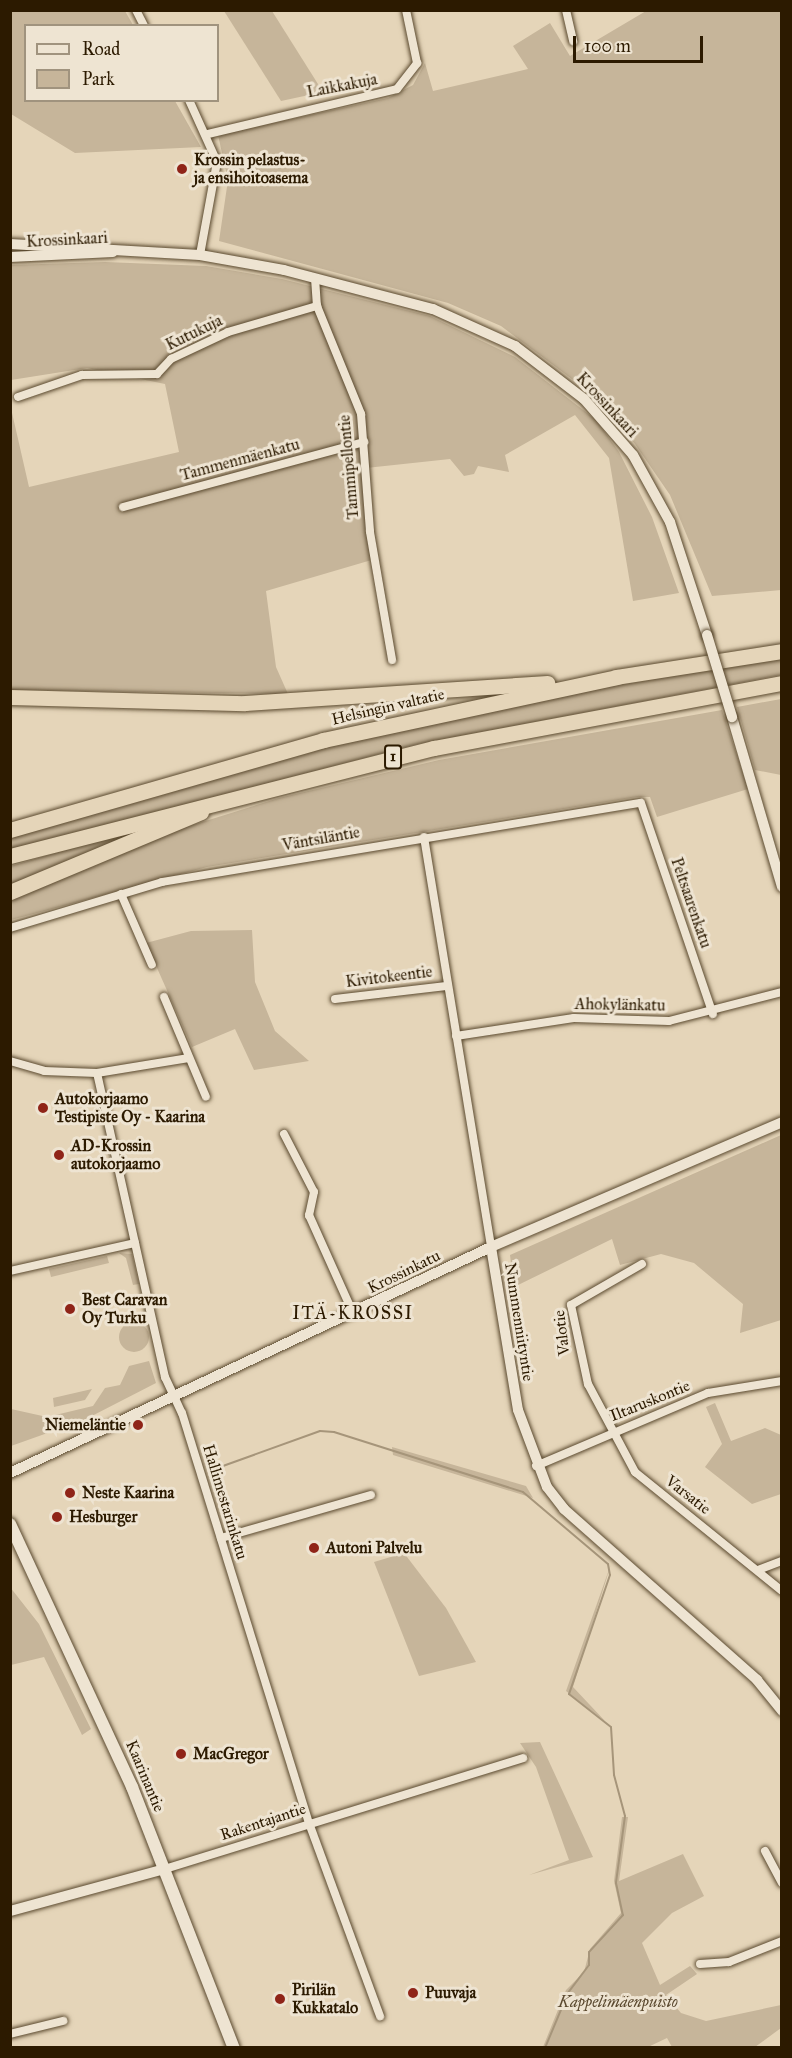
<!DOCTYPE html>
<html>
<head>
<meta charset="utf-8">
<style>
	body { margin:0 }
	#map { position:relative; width:792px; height:2058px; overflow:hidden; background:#e5d5b9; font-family:"IM FELL Great Primer",serif }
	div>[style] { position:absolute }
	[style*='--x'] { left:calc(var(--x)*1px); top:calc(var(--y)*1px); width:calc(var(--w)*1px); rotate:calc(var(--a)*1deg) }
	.green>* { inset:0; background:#c6b59a }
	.round { border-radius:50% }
	.stream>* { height:2px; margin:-1px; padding:0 1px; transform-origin:1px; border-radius:1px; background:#a6957a }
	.roads { filter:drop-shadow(0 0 2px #5a492e) drop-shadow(0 0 2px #5a492e) }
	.minor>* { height:8px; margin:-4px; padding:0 4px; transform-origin:4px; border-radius:4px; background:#eee4d2 }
	.tertiary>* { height:10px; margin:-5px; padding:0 5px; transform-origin:5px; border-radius:5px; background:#eee4d2 }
	.secondary>* { height:12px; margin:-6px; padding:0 6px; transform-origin:6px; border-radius:6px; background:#eee4d2 }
	.motorway>* { height:15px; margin:-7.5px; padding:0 7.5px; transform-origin:7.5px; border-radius:7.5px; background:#e5d5b9 }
	.bridges { filter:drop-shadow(0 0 2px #5a492e) drop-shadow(0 0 2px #5a492e) }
	.tertiary-bridge>* { height:10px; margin:-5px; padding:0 5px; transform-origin:5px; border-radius:5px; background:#eee4d2 }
	.dots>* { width:16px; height:16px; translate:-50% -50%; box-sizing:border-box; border:3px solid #eee4d2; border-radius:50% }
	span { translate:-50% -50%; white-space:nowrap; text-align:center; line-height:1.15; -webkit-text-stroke:6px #eee4d2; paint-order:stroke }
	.shield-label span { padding:2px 4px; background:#eee4d2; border:2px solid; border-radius:4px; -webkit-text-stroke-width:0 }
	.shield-label { font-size:15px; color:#2c1a00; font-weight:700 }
	.street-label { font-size:16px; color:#2c1a00 }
	.poi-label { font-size:16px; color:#2c1a00; font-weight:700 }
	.left { translate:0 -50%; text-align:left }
	.right { translate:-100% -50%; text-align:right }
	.park-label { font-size:16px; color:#5a482e; font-style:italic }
	.neighbourhood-label { font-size:18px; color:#2c1a00; letter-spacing:1.5px }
	.frame { position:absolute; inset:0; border:12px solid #2c1a00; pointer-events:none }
	.legend { position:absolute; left:24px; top:24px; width:195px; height:78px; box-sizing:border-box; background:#eee4d2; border:2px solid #a0937e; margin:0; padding:8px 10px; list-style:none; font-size:18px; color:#2c1a00 }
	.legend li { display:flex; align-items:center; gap:12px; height:30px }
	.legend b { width:30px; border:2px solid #a0937e }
	.scale { position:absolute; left:573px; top:36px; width:130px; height:27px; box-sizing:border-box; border:3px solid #2c1a00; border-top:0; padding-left:8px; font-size:18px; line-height:21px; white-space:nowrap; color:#2c1a00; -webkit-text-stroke:4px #eee4d2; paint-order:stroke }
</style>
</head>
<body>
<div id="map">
	<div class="green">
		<i style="clip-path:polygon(11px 10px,125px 11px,133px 25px,26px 26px,26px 100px,175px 101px,201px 147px,75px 153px,11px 114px)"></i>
		<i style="clip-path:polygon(224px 11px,272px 11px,323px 92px,281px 101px)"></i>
		<i style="clip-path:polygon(646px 11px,781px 11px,781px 590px,712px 596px,670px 495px,635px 444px,596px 397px,501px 326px,448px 303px,219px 241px,228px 180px,218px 135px,388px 98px,413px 85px,425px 63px,433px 91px,528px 69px,513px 46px,550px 23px,570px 56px)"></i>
		<i style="clip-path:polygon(105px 262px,206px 266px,282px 279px,430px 316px,515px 357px,596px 420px,619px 452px,652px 517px,679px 593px,633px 601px,609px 458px,575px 415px,505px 455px,509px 472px,478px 466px,474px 474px,464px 476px,450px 459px,366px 468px,375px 559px,266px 591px,276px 667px,288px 694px,11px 690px,10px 404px,29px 487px,179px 452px,165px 384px,87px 368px,11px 380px,11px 265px)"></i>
		<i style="clip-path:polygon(781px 657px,781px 675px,418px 744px,11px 850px,11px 838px,300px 753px,579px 692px)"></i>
		<i style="clip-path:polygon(781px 699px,781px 775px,755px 770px,737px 707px)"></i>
		<i style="clip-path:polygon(722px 710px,748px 789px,657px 817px,650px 797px,637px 797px,207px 867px,11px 920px,11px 898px,119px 848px,279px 798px,439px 760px)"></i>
		<i style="clip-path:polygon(131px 831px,132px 834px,11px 887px,11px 866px)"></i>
		<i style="clip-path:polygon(252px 930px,255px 982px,275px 1031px,309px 1061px,254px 1070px,235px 1029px,192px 1047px,146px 943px,191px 931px)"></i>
		<i style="clip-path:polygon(781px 1135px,781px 1320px,740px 1333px,743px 1304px,694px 1263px,661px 1254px,620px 1265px,612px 1239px,514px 1287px,510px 1255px)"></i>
		<i style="clip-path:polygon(119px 1253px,132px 1254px,139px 1284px,133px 1285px,126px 1258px)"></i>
		<i style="clip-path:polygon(107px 1256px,109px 1263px,51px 1277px,49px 1269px)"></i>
		<i class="round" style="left:119px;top:1322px;width:30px;height:30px"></i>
		<i style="clip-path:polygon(149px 1361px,156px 1383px,84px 1420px,11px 1446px,11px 1409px,47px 1417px,93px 1406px,105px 1388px,120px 1385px,129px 1366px)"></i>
		<i style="clip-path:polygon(92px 1389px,85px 1400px,54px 1407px,53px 1398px)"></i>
		<i style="clip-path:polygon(715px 1403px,731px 1441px,765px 1428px,781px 1435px,781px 1494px,752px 1504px,705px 1467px,722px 1444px,706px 1407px)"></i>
		<i style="clip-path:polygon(392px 1447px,526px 1486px,533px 1498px,393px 1455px)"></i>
		<i style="clip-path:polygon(404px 1553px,446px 1608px,476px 1662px,419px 1676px,374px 1562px)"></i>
		<i style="clip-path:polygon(611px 1564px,573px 1687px,605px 1721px,566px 1691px)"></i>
		<i style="clip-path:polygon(10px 1587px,39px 1624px,91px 1729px,82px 1735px,44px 1657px,11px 1665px)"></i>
		<i style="clip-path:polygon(540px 1742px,593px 1857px,529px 1875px,569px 1860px,536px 1767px,520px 1743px)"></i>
		<i style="clip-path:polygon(622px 1817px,628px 1817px,619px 1881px,683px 1854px,704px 1896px,672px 1913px,642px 1943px,660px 1985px,690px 1966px,697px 1974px,666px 1995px,681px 2013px,706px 2021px,781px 2005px,781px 2028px,755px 2047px,672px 2047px,667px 2038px,648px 2047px,543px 2047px,566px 1990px,584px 1972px,590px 1949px,621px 1913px,614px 1881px)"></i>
	</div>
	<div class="stream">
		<i style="--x:209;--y:1471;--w:118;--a:-19.8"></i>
		<i style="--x:320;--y:1431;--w:14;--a:4"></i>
		<i style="--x:334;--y:1432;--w:198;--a:17.6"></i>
		<i style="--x:523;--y:1492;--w:111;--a:40.3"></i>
		<i style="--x:608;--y:1564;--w:11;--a:80"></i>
		<i style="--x:610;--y:1575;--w:126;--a:109"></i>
		<i style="--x:569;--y:1694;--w:53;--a:38.2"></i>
		<i style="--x:611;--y:1727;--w:48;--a:86.4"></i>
		<i style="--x:614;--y:1775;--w:42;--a:75"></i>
		<i style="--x:625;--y:1816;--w:68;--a:97.7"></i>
		<i style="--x:616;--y:1883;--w:33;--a:78"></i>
		<i style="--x:623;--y:1915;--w:50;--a:132.6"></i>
		<i style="--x:589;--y:1952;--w:13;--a:90"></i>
		<i style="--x:589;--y:1965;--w:35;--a:127"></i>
		<i style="--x:568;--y:1993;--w:60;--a:112.7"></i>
	</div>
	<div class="roads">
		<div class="minor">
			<i style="--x:136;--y:10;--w:18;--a:63"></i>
			<i style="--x:566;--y:10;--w:32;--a:77"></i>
			<i style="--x:189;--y:100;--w:68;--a:65.7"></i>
			<i style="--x:217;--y:162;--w:95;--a:100.4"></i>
			<i style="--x:208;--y:134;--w:194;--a:-13.4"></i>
			<i style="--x:397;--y:89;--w:33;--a:-52"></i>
			<i style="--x:417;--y:63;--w:54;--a:-101.7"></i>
			<i style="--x:315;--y:278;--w:28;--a:86"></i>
			<i style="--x:317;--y:306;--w:117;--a:67.8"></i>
			<i style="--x:361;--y:414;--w:118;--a:85.6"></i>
			<i style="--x:370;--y:532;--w:130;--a:80.2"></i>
			<i style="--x:18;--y:397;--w:68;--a:-19"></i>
			<i style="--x:82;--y:375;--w:75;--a:-0.8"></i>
			<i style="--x:157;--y:374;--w:21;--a:-47"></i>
			<i style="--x:171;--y:359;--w:63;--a:-25.3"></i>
			<i style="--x:228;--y:332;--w:93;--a:-16.3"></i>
			<i style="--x:123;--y:507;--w:250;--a:-15.1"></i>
			<i style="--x:424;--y:837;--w:415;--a:80.7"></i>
			<i style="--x:121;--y:894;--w:77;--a:66.4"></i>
			<i style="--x:10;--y:928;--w:159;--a:-16.8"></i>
			<i style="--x:162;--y:882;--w:485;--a:-9.4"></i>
			<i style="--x:641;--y:803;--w:223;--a:71.2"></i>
			<i style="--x:164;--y:997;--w:108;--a:67.2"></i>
			<i style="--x:335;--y:999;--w:112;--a:-6.7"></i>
			<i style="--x:456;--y:1036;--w:119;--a:-8.7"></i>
			<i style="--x:574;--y:1018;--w:95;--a:1.8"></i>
			<i style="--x:669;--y:1021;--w:117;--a:-14.4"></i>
			<i style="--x:10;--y:1061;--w:35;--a:16"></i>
			<i style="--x:44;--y:1071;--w:53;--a:2.2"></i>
			<i style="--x:97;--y:1073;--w:312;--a:77.4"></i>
			<i style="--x:165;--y:1377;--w:40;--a:65"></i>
			<i style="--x:182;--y:1413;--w:429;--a:72.8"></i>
			<i style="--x:309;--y:1823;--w:206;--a:69.8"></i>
			<i style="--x:97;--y:1073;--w:93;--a:-9.3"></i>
			<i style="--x:284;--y:1134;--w:65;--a:62.7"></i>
			<i style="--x:314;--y:1192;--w:24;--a:102"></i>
			<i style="--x:309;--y:1215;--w:107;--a:65.8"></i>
			<i style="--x:642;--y:1264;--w:82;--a:150"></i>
			<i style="--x:571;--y:1305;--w:81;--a:77.9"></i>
			<i style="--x:588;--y:1384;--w:100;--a:61.9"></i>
			<i style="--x:635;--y:1472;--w:189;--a:39"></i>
			<i style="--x:10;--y:1271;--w:128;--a:-12.6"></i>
			<i style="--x:536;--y:1466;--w:187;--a:-23"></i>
			<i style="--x:708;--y:1393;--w:75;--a:-9.2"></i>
			<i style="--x:221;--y:1538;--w:156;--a:-16"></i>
			<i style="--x:758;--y:1570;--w:26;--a:-21"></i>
			<i style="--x:765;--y:1851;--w:36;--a:62"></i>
			<i style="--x:165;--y:1869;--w:375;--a:-17.2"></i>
			<i style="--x:700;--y:1964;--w:29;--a:-4"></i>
			<i style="--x:729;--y:1962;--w:57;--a:-21.6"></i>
			<i style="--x:10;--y:2034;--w:55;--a:-13.8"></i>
		</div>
		<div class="tertiary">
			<i style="--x:10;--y:244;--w:190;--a:3.3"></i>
			<i style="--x:200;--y:255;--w:85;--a:10.1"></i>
			<i style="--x:284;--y:270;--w:154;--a:14.7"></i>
			<i style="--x:433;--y:309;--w:90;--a:24.3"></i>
			<i style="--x:515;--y:346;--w:87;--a:37.5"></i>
			<i style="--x:584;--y:399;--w:74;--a:48.8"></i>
			<i style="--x:633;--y:455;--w:77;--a:61.1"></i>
			<i style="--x:670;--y:522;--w:119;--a:71.9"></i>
			<i style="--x:10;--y:257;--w:103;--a:-2.8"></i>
			<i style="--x:732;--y:717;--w:177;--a:73.6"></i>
			<i style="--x:491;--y:1247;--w:165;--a:80.6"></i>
			<i style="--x:518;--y:1410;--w:82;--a:69.4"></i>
			<i style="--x:547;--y:1487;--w:28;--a:52"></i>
			<i style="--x:564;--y:1509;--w:258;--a:41.5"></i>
			<i style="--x:757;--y:1680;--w:40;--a:51"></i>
			<i style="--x:10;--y:1473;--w:531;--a:-25.17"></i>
			<i style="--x:491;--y:1247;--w:317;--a:-23.2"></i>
			<i style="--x:10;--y:1911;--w:161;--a:-15.2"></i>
		</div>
		<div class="secondary">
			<i style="--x:10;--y:1524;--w:290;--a:65.1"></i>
			<i style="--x:132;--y:1787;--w:280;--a:68.7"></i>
		</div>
		<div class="motorway">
			<i style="--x:10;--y:697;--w:235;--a:1.5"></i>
			<i style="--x:245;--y:703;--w:303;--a:-3.8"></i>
			<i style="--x:10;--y:830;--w:326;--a:-16"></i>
			<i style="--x:323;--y:740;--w:300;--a:-12.1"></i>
			<i style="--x:616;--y:677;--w:168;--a:-8.9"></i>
			<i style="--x:10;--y:856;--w:438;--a:-14.3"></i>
			<i style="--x:434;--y:748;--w:354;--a:-10.6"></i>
			<i style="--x:10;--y:892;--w:207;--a:-22.7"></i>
		</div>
	</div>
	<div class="bridges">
		<div class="tertiary-bridge">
			<i style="--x:707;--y:635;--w:86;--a:73"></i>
		</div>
	</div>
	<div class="dots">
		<i style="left:182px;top:169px;background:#8f2418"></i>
		<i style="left:43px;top:1108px;background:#8f2418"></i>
		<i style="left:59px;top:1155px;background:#8f2418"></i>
		<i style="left:70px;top:1309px;background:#8f2418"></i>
		<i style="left:138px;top:1425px;background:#8f2418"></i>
		<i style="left:70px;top:1493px;background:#8f2418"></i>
		<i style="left:57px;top:1517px;background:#8f2418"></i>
		<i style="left:314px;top:1548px;background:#8f2418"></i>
		<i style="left:181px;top:1754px;background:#8f2418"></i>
		<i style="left:413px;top:1993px;background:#8f2418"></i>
		<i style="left:280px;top:1999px;background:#8f2418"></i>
	</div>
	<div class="shield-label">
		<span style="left:393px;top:757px">1</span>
	</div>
	<div class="street-label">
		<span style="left:342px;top:86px;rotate:-11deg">Laikkakuja</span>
		<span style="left:67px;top:240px;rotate:-3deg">Krossinkaari</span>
		<span style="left:194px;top:333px;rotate:-26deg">Kutukuja</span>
		<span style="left:607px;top:405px;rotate:47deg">Krossinkaari</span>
		<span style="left:240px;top:460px;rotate:-15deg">Tammenmäenkatu</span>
		<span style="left:349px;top:467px;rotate:-95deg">Tammipellontie</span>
		<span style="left:388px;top:707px;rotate:-13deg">Helsingin valtatie</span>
		<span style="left:321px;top:839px;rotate:-10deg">Väntsiläntie</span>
		<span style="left:691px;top:903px;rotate:71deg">Peltsaarenkatu</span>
		<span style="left:389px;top:977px;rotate:-7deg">Kivitokeentie</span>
		<span style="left:620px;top:1005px;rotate:1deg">Ahokylänkatu</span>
		<span style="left:404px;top:1272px;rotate:-26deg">Krossinkatu</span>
		<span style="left:519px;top:1322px;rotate:81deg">Nummenniityntie</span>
		<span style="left:562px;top:1333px;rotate:-97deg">Valotie</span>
		<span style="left:650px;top:1401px;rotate:-22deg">Iltaruskontie</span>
		<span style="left:688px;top:1495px;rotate:38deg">Varsatie</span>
		<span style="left:225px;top:1502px;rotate:73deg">Hallimestarinkatu</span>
		<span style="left:145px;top:1776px;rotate:67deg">Kaarinantie</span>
		<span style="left:263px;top:1822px;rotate:-18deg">Rakentajantie</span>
	</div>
	<div class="poi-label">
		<span class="left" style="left:194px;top:169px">Krossin pelastus-<br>ja ensihoitoasema</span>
		<span class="left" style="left:55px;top:1108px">Autokorjaamo<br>Testipiste Oy - Kaarina</span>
		<span class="left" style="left:71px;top:1155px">AD-Krossin<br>autokorjaamo</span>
		<span class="left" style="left:82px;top:1309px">Best Caravan<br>Oy Turku</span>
		<span class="right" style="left:126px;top:1425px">Niemeläntie</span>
		<span class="left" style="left:82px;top:1493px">Neste Kaarina</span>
		<span class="left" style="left:69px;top:1517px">Hesburger</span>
		<span class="left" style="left:326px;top:1548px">Autoni Palvelu</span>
		<span class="left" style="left:193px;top:1754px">MacGregor</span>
		<span class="left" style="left:292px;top:1999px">Pirilän<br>Kukkatalo</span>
		<span class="left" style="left:425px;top:1993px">Puuvaja</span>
	</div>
	<div class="park-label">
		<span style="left:618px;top:2002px">Kappelimäenpuisto</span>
	</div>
	<div class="neighbourhood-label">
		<span style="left:353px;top:1313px">ITÄ-KROSSI</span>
	</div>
	<div class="frame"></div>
	<ul class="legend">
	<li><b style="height:8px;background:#eee4d2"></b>Road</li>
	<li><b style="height:16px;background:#c6b59a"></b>Park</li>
	</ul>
	<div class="scale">100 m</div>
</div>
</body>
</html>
